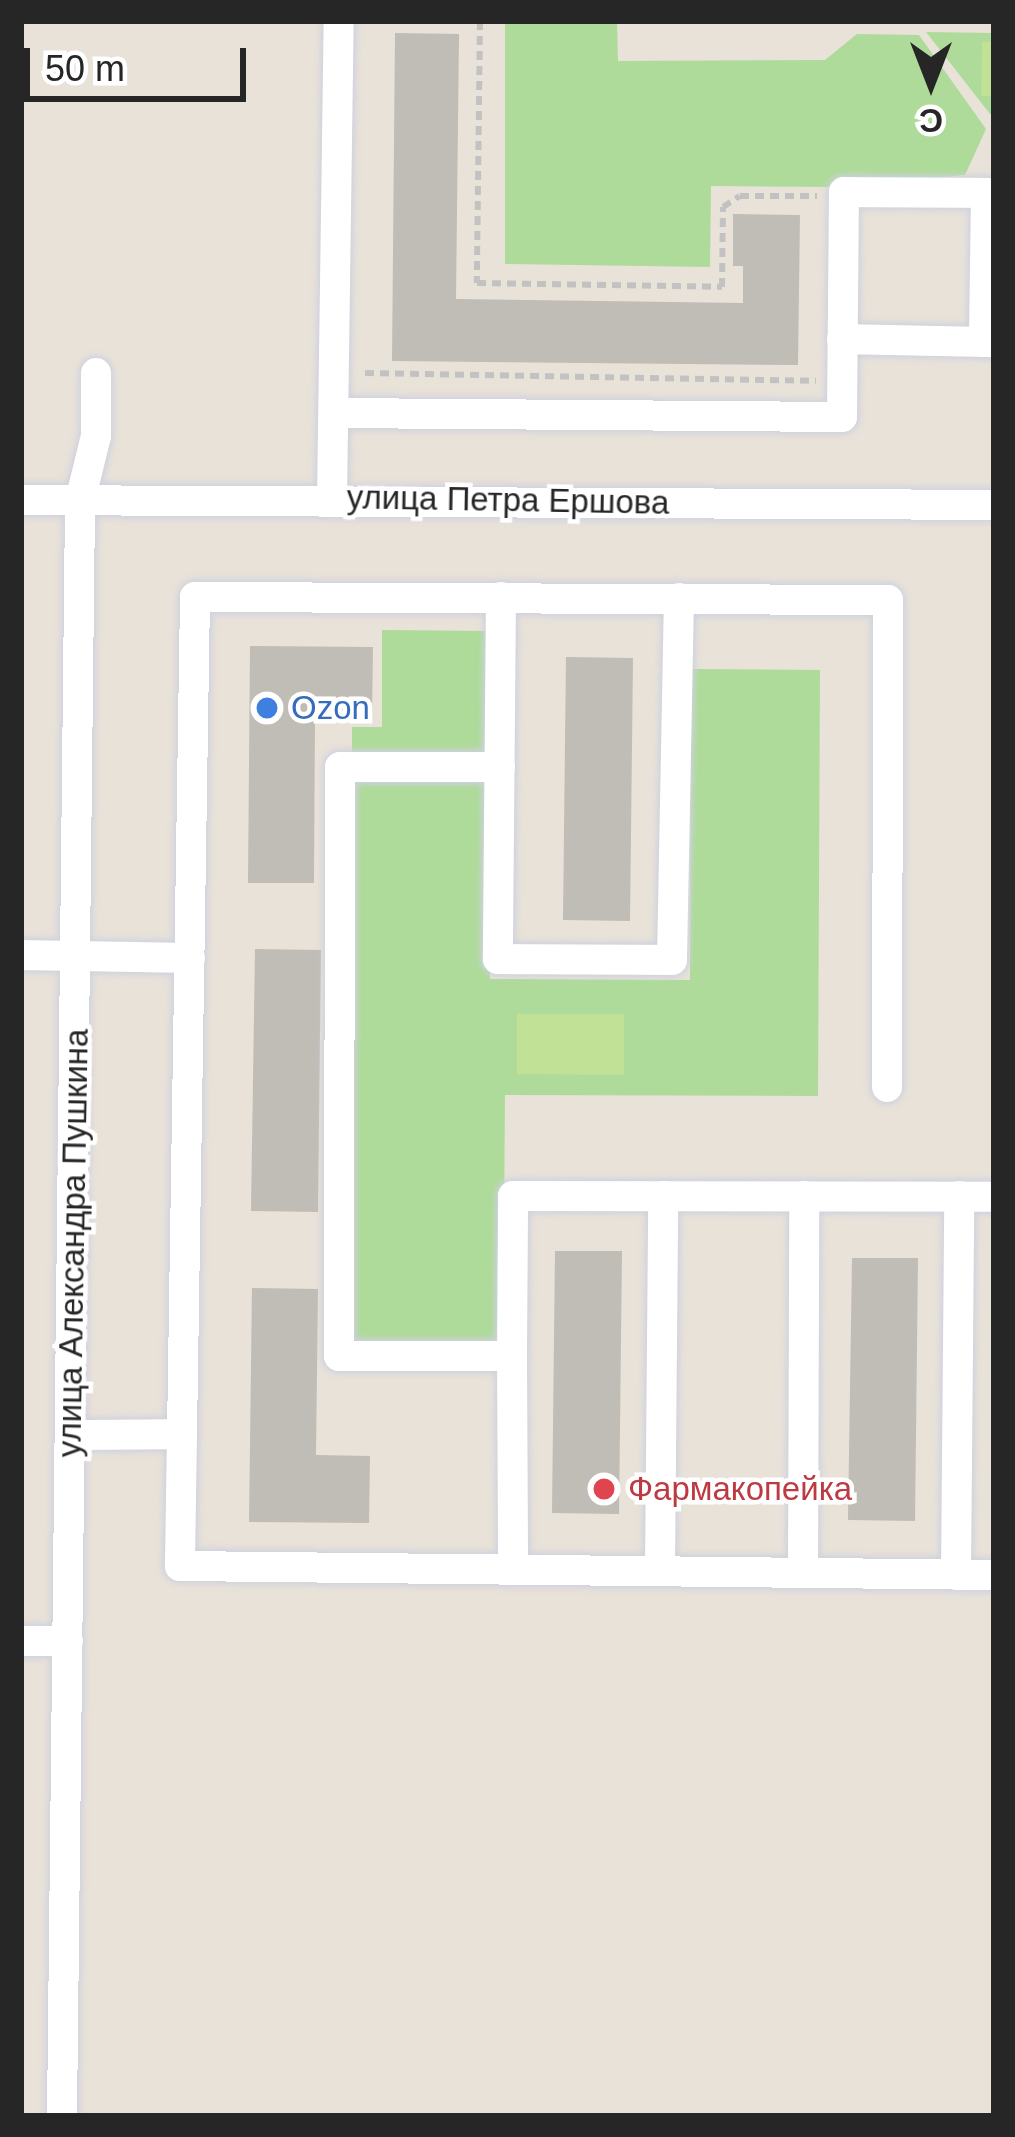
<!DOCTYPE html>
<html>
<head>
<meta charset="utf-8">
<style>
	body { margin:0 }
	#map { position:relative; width:1015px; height:2137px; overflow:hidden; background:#e8e2d9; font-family:Arial,sans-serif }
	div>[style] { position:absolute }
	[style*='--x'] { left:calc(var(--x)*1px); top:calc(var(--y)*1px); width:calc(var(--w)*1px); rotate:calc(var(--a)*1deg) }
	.green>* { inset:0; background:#aedb99 }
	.pitch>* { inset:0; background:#c0e196 }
	.building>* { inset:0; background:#c0bcb6 }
	.path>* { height:6px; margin-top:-3px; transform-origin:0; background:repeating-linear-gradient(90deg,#c2c2c2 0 9px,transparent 0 15px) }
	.roads { filter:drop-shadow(0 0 3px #ced1de) drop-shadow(0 0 3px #ced1de) }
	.minor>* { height:30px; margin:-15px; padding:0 15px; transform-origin:15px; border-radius:15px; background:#fff }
	.dots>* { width:33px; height:33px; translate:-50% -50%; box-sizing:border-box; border:6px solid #fff; border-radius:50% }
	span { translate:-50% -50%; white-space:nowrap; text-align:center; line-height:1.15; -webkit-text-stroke:9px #fff; paint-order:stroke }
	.street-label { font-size:33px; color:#262626 }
	.shop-label { font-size:33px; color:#366cbe }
	.left { translate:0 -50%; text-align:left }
	.health-label { font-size:33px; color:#be3a42 }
	.frame { position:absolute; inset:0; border:24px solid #262626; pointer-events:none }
	.north { position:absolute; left:871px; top:24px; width:120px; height:120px; -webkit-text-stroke:9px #fff; paint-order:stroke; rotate:180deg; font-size:33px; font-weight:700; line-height:48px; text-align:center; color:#262626 }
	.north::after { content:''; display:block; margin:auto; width:42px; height:54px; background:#262626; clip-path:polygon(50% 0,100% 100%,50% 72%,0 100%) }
	.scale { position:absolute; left:24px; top:48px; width:222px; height:54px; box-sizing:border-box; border:6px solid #262626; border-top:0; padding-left:15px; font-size:36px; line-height:42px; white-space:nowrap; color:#262626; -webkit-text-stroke:9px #fff; paint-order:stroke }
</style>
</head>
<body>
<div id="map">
	<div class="green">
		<i style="clip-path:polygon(505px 21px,617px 21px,618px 61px,825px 60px,857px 34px,919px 35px,986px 129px,965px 175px,836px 187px,711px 186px,710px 267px,505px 264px)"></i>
		<i style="clip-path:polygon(926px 32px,994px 33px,994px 114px,990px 114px)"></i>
		<i style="clip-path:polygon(382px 630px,490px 631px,490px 979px,690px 980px,691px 669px,820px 670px,818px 1096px,505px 1095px,503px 1345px,350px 1344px,352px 727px,382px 727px)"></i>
	</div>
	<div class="pitch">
		<i style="clip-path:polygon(982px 42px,994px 42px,994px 96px,981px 96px)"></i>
		<i style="clip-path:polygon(517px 1014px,624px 1014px,624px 1075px,517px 1074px)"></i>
	</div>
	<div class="building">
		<i style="clip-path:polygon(395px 33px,459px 34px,456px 299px,743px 303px,743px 266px,733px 266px,733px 214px,800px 215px,798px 365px,392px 361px)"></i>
		<i style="clip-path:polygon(250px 646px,373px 647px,372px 717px,315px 717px,314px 883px,248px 883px)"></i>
		<i style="clip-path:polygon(566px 657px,633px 658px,630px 921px,563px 920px)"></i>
		<i style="clip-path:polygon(255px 949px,321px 950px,318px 1212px,251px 1211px)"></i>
		<i style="clip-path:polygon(555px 1251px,622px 1251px,619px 1514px,552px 1513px)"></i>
		<i style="clip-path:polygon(852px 1258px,918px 1258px,915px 1521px,848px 1520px)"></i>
		<i style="clip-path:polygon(252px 1288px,318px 1289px,316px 1455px,370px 1456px,369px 1523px,249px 1522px)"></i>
	</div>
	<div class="path">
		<i style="--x:480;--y:21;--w:262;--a:90.7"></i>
		<i style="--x:477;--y:283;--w:245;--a:0.9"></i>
		<i style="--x:722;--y:287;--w:80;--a:-89.3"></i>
		<i style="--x:723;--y:207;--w:20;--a:-33"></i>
		<i style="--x:740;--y:196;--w:77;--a:0"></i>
		<i style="--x:365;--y:373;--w:451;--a:1"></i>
	</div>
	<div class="roads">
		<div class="minor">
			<i style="--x:842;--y:339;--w:142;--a:1.2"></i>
			<i style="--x:334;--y:413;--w:508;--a:0.45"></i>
			<i style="--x:842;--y:417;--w:225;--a:-89.5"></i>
			<i style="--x:844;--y:192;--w:142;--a:0.4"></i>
			<i style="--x:986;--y:193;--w:149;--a:90.8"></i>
			<i style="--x:984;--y:342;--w:10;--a:0"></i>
			<i style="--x:332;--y:499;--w:478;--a:-89.2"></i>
			<i style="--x:21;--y:500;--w:973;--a:0.29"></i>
			<i style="--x:501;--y:597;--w:362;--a:90.5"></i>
			<i style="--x:498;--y:959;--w:174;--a:0.3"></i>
			<i style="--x:672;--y:960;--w:362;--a:-88.9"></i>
			<i style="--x:500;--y:767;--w:160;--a:180"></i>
			<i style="--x:340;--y:767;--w:589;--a:90.1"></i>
			<i style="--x:339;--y:1356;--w:173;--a:0"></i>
			<i style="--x:512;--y:1356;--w:160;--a:-89.6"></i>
			<i style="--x:513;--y:1196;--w:481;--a:0.1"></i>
			<i style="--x:21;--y:955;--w:169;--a:1"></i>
			<i style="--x:512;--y:1356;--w:213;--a:89.7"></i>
			<i style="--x:182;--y:1434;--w:132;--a:90.9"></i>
			<i style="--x:180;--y:1566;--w:814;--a:0.63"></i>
			<i style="--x:71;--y:1435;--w:111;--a:-0.5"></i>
			<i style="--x:182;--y:1434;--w:837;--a:-89.11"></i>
			<i style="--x:195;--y:597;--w:693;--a:0.25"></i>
			<i style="--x:888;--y:600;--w:487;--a:90.1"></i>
			<i style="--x:660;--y:1571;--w:375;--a:-89.5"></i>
			<i style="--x:803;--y:1573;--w:377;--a:-89.8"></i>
			<i style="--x:956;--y:1575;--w:379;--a:-89.5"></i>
			<i style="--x:21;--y:1641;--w:47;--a:0"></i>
			<i style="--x:62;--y:2116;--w:1615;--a:-89.36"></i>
			<i style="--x:80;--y:501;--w:67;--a:-76.2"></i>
			<i style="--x:96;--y:436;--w:63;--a:-90"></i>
		</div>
	</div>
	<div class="dots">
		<i style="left:267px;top:708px;background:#3f7fe0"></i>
		<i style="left:604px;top:1489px;background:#e0444e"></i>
	</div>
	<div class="street-label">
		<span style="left:508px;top:500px;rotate:1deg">улица Петра Ершова</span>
		<span style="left:73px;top:1243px;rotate:-89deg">улица Александра Пушкина</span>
	</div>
	<div class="shop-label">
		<span class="left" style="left:291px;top:708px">Ozon</span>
	</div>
	<div class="health-label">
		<span class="left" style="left:628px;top:1489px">Фармакопейка</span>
	</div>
	<div class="frame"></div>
	<div class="north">С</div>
	<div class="scale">50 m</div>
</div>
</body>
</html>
